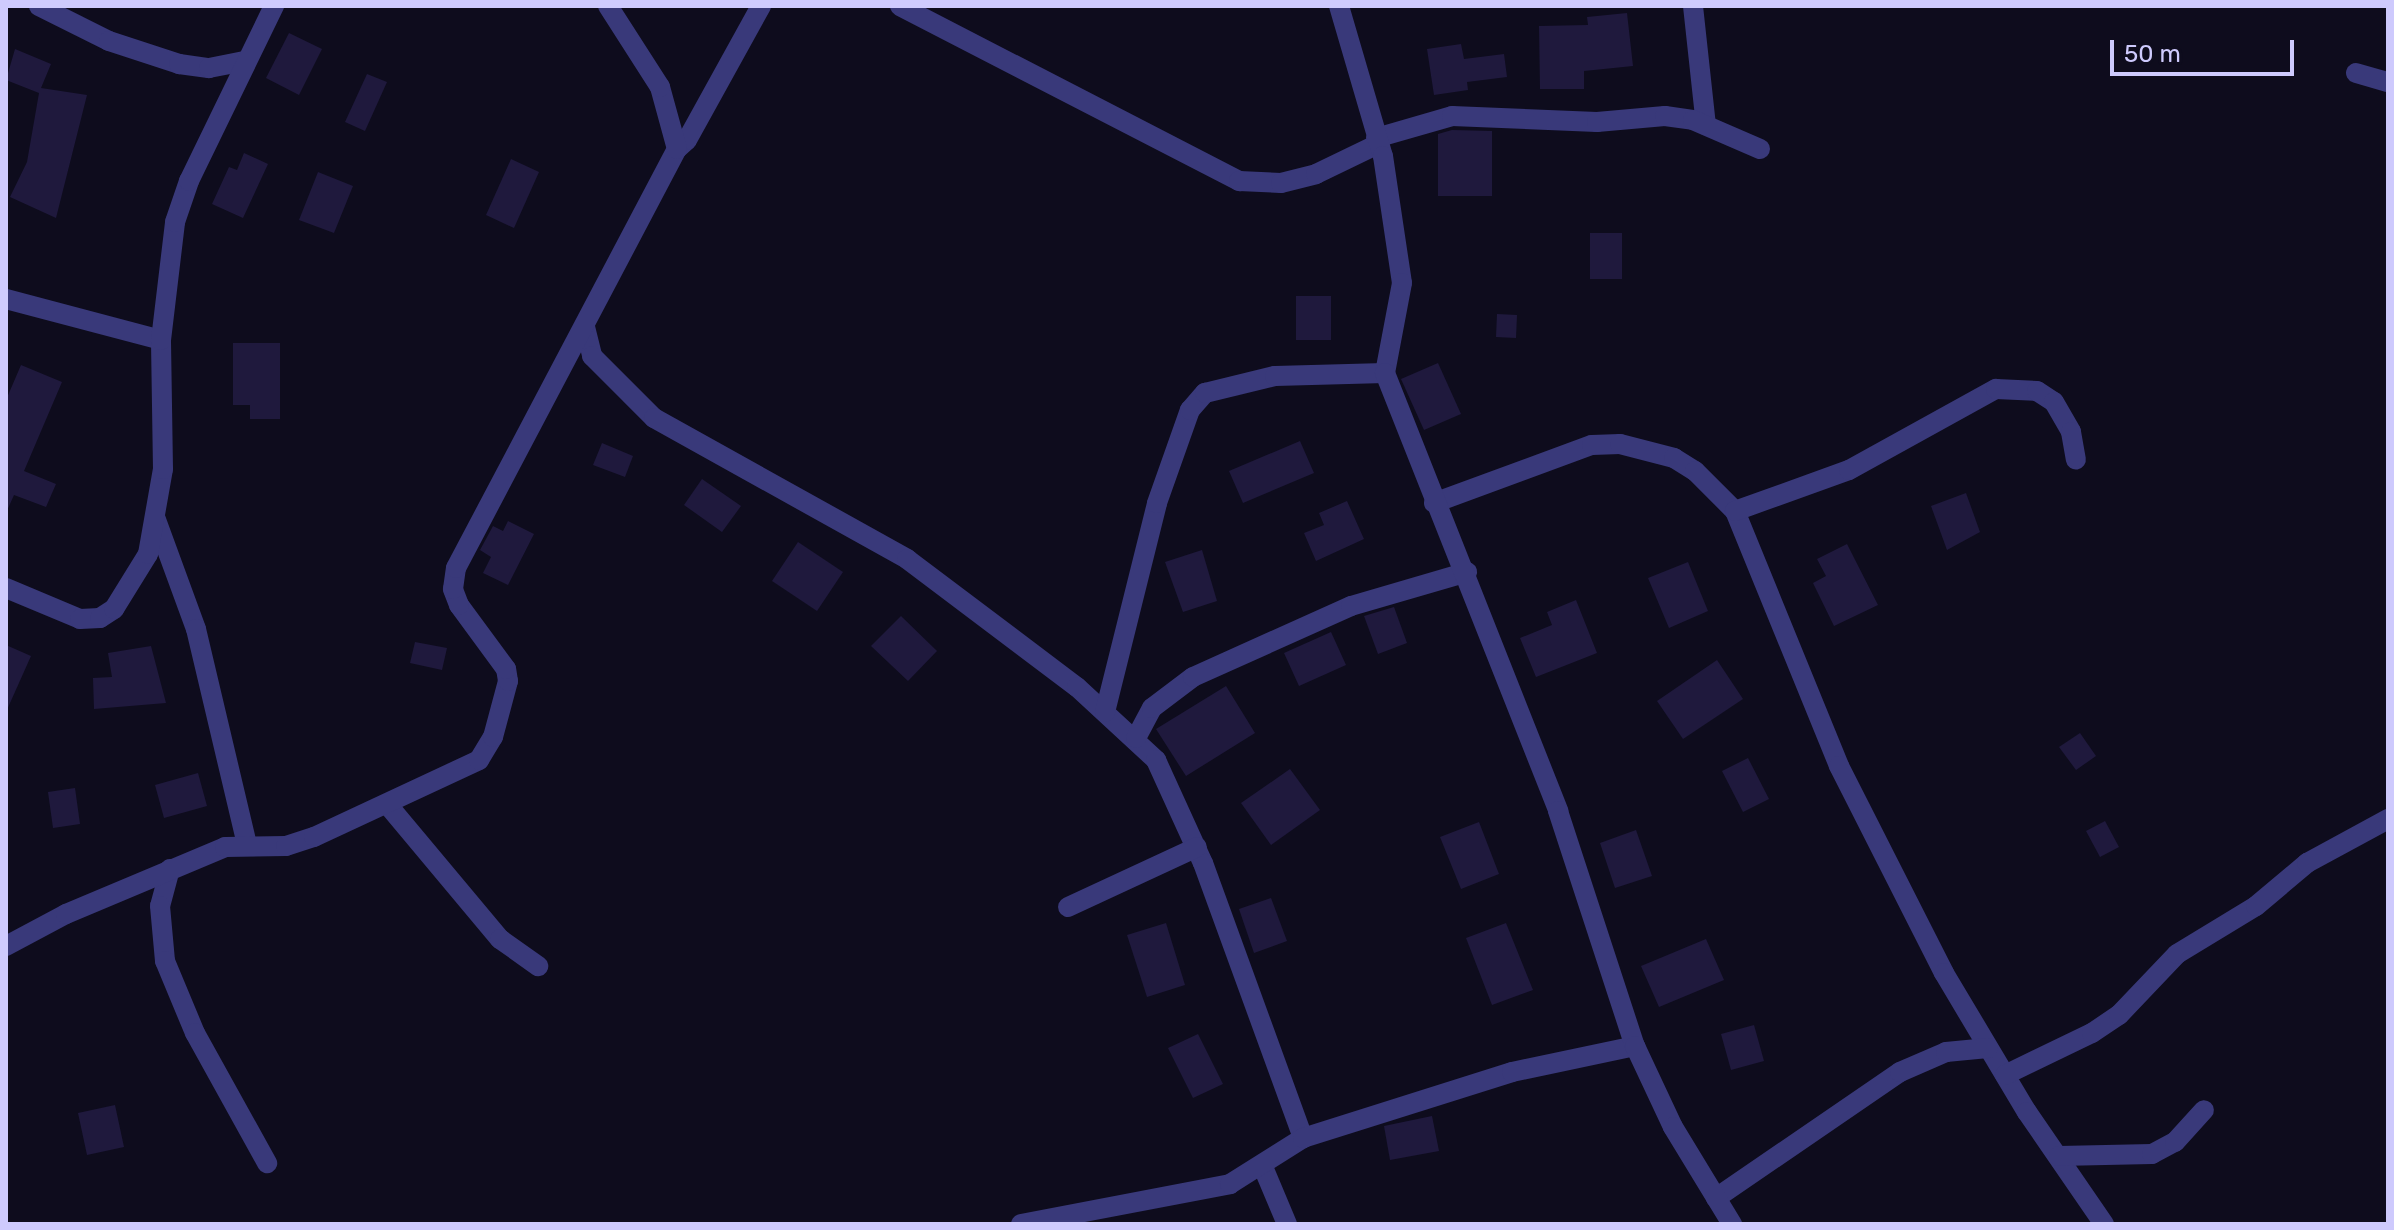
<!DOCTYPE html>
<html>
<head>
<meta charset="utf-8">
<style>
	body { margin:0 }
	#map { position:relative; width:2394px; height:1230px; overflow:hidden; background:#0e0c1d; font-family:Rubik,sans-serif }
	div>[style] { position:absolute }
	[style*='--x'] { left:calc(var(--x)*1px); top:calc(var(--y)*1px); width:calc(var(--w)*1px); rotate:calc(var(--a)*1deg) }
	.building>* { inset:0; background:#1f193d }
	.minor>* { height:20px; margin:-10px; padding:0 10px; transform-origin:10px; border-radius:10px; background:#39397a }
	.tertiary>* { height:20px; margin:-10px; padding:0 10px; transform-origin:10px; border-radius:10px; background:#39397a }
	span { translate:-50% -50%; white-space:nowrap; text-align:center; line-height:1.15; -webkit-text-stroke:6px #0e0c1d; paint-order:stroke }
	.frame { position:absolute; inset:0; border:8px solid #cecafd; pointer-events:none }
	.scale { position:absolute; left:2110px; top:40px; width:184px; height:36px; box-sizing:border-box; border:4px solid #cecafd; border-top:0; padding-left:10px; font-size:24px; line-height:28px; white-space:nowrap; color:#cecafd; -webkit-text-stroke:6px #0e0c1d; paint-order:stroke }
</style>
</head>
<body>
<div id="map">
	<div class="building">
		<i style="clip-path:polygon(1627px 13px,1633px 66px,1584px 71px,1584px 89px,1540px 89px,1539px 26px,1588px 25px,1587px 17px)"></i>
		<i style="clip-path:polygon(289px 33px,322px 49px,299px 95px,266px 78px)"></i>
		<i style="clip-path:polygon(1461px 44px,1464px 59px,1504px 54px,1507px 77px,1467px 82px,1468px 90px,1434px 95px,1427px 49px)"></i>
		<i style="clip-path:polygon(15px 49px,51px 64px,41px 88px,87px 95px,56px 218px,10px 197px,27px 162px,39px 93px,6px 80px)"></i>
		<i style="clip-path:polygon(367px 74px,387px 82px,365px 131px,345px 122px)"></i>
		<i style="clip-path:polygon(1452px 130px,1492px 131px,1492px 196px,1438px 196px,1438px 134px)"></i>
		<i style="clip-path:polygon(244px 153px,268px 164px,243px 218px,212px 204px,229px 167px,237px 170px)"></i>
		<i style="clip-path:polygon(511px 159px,539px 172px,514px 228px,486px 215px)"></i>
		<i style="clip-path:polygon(318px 172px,353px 186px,334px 233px,299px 220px)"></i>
		<i style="clip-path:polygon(1590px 233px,1622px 233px,1622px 279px,1590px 279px)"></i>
		<i style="clip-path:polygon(1296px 296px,1331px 296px,1331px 340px,1296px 340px)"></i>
		<i style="clip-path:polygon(1497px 314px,1517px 315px,1516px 338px,1496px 337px)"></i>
		<i style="clip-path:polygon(233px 343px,280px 343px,280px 419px,250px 419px,250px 405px,233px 405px)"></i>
		<i style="clip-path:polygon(1438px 363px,1461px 414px,1424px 430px,1401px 379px)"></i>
		<i style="clip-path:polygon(21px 365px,62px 382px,24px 471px,56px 484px,46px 507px,14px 495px,6px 513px,6px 400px)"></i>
		<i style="clip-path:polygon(1300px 441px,1314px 473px,1243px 503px,1229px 471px)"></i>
		<i style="clip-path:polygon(602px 443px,633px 456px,625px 477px,593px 465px)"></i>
		<i style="clip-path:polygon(702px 479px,741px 506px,722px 532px,684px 505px)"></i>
		<i style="clip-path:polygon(1966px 493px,1980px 532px,1947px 550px,1931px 506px)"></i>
		<i style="clip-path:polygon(1347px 501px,1364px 539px,1316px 561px,1304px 533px,1324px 525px,1319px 513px)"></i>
		<i style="clip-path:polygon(508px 521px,534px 534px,508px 585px,483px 573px,491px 557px,480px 550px,493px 526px,503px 531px)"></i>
		<i style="clip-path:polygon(798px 542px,843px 572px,817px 611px,772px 581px)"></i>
		<i style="clip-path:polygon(1847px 544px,1878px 605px,1834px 626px,1813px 583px,1826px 576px,1817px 559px)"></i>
		<i style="clip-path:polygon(1202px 550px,1217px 601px,1183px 612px,1165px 562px)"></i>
		<i style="clip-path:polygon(1688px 562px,1708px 611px,1669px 628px,1648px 578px)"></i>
		<i style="clip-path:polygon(1576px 600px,1597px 653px,1536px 677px,1520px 638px,1552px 625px,1547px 612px)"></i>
		<i style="clip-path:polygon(1394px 607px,1407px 643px,1378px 654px,1364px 616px)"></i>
		<i style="clip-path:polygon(901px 616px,937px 651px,908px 681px,871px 646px)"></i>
		<i style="clip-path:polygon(1331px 632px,1346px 665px,1299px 686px,1284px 653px)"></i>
		<i style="clip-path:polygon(415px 642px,447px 648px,442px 670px,410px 663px)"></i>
		<i style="clip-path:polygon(6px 645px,31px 656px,6px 712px)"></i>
		<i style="clip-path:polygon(151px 646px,166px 703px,94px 709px,93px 678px,112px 677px,108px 653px)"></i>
		<i style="clip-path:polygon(1717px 660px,1743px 699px,1683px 739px,1657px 701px)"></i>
		<i style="clip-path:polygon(1226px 686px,1255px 733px,1186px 776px,1156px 729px)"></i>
		<i style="clip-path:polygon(2080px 733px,2096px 756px,2076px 770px,2059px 747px)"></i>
		<i style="clip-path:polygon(1748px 758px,1769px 799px,1743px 812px,1722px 771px)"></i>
		<i style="clip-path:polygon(1290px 769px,1320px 810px,1271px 845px,1241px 803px)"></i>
		<i style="clip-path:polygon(198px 773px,207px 806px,164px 818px,155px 785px)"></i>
		<i style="clip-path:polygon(75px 788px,80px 824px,53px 828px,48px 792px)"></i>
		<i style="clip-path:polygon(2105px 821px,2119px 847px,2100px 857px,2086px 831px)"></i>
		<i style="clip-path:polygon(1479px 822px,1499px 874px,1461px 889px,1440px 837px)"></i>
		<i style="clip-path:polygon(1636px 830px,1652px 876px,1615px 888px,1600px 843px)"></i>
		<i style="clip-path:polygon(1271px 898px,1287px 941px,1254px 953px,1239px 909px)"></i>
		<i style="clip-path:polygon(1166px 923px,1185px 985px,1147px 997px,1127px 935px)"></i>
		<i style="clip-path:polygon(1506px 923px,1533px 990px,1492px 1005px,1466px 938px)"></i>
		<i style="clip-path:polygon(1706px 939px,1724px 980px,1659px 1007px,1641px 966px)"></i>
		<i style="clip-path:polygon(1754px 1025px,1764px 1061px,1731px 1070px,1721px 1034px)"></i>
		<i style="clip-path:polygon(1198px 1034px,1223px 1084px,1193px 1098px,1168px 1048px)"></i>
		<i style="clip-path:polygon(115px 1105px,124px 1147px,87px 1155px,78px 1113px)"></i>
		<i style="clip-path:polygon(1432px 1116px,1439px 1151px,1390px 1160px,1384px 1126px)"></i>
	</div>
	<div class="minor">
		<i style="--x:39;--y:6;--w:78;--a:26.6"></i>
		<i style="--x:109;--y:41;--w:74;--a:18.2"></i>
		<i style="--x:179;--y:64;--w:30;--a:8"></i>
		<i style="--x:209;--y:68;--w:37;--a:-11"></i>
		<i style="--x:900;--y:6;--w:382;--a:27.3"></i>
		<i style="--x:1239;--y:181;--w:42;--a:2.7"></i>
		<i style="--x:1281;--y:183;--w:36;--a:-14"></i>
		<i style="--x:1316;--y:174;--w:69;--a:-25.8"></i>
		<i style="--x:1693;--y:6;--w:120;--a:83.8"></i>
		<i style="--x:2356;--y:73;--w:33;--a:16"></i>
		<i style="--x:1376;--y:138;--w:79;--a:-16.1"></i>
		<i style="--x:1452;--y:116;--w:145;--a:2.4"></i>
		<i style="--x:1597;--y:122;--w:68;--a:-5"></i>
		<i style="--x:1665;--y:116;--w:28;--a:8"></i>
		<i style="--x:1693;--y:120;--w:73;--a:23.4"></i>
		<i style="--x:677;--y:149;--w:13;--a:-42"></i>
		<i style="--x:687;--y:140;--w:153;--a:-61.1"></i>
		<i style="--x:6;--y:299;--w:160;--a:14.8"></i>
		<i style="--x:585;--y:327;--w:30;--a:76"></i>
		<i style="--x:592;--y:356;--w:88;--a:45"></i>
		<i style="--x:654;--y:418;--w:290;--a:29.1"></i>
		<i style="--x:907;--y:559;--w:213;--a:37"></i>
		<i style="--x:1077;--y:687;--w:108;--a:42.7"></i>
		<i style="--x:1156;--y:760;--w:113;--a:65.5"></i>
		<i style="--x:1203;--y:863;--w:293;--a:70"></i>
		<i style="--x:1434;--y:503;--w:168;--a:-20.2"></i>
		<i style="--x:1592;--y:445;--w:28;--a:-2"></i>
		<i style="--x:1620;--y:444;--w:56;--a:14.5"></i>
		<i style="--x:1674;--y:458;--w:25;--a:32"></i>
		<i style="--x:1695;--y:471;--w:57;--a:45"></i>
		<i style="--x:1735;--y:511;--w:275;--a:67.8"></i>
		<i style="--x:1839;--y:766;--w:232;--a:63.1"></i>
		<i style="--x:1944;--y:973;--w:162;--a:59.2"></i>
		<i style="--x:2027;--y:1112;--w:136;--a:55.5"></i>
		<i style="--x:1735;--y:511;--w:121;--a:-19.8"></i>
		<i style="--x:1849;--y:470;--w:168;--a:-28.9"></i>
		<i style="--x:1996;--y:389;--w:41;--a:2.8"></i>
		<i style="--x:2037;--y:391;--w:20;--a:33"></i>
		<i style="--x:2054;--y:402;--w:34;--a:60"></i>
		<i style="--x:2071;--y:432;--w:28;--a:80"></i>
		<i style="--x:155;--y:517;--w:119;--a:69.9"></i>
		<i style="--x:196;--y:629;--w:221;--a:76.7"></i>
		<i style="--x:6;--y:588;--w:80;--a:22.7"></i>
		<i style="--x:80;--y:619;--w:20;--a:-3"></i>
		<i style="--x:100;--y:618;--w:17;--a:-33"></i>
		<i style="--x:114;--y:609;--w:65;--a:-58.3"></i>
		<i style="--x:148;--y:554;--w:86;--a:-80"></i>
		<i style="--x:163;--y:469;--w:129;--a:-90.9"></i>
		<i style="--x:161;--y:340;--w:119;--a:-83.2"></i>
		<i style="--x:175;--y:222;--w:43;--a:-71.1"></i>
		<i style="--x:189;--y:181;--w:195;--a:-64.1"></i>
		<i style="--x:1105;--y:712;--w:215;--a:-76"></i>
		<i style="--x:1157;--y:503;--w:99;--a:-70.5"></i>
		<i style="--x:1190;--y:410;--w:23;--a:-49"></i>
		<i style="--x:1205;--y:393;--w:72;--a:-13.7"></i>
		<i style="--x:1275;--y:376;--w:110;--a:-1.6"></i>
		<i style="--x:1136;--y:738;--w:34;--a:-62"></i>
		<i style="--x:1152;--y:708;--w:51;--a:-37.1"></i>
		<i style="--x:1193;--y:677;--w:173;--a:-24.2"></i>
		<i style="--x:1351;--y:606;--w:121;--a:-16.3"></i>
		<i style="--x:387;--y:804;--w:176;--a:50.1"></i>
		<i style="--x:500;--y:939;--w:47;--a:35.4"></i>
		<i style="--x:170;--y:869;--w:38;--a:105"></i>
		<i style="--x:160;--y:906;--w:55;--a:84.8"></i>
		<i style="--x:165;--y:961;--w:78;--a:67.4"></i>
		<i style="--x:195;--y:1033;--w:149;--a:61"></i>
		<i style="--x:1068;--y:907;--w:142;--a:-24.9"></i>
		<i style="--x:6;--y:946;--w:68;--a:-28.1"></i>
		<i style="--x:66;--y:914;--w:173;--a:-22.8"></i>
		<i style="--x:225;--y:847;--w:61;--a:-0.9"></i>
		<i style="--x:286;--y:846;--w:29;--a:-18"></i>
		<i style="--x:314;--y:837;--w:182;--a:-25"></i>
		<i style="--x:479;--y:760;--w:27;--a:-59"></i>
		<i style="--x:493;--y:737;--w:58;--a:-75"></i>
		<i style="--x:508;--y:681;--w:12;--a:-99"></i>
		<i style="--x:506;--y:669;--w:79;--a:-126.3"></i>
		<i style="--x:459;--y:605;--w:17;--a:-111"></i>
		<i style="--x:453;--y:589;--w:21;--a:-82"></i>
		<i style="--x:456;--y:568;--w:474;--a:-62.2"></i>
		<i style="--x:677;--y:149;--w:64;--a:-105.3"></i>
		<i style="--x:660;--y:87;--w:96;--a:-122.7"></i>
		<i style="--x:2005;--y:1075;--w:97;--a:-25.8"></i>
		<i style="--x:2092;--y:1033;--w:32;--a:-34"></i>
		<i style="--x:2119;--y:1015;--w:84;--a:-46.4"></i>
		<i style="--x:2177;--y:954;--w:92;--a:-31.3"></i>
		<i style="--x:2256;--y:906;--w:67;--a:-40.1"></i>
		<i style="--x:2307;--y:863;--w:92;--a:-28.5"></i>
		<i style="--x:2059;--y:1156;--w:93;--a:-1.2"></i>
		<i style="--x:2152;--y:1154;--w:26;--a:-28"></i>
		<i style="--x:2175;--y:1142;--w:43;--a:-47.8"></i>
		<i style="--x:1263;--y:1167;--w:62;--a:67.2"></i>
		<i style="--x:1716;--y:1198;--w:223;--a:-34.4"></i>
		<i style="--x:1900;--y:1072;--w:50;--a:-23.5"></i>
		<i style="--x:1946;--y:1052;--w:42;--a:-5.4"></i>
		<i style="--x:1021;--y:1224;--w:213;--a:-10.8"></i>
		<i style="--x:1230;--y:1184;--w:86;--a:-32.2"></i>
		<i style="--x:1303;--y:1138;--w:219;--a:-17.5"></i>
		<i style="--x:1512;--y:1072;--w:126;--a:-11.9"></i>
	</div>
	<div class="tertiary">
		<i style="--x:1339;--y:6;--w:156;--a:73.7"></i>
		<i style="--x:1383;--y:156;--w:128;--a:81.5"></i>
		<i style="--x:1402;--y:283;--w:92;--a:100.7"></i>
		<i style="--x:1385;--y:373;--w:471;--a:68.4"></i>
		<i style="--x:1558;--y:811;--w:247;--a:71.9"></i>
		<i style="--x:1635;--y:1046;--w:89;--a:64.9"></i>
		<i style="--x:1673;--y:1127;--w:114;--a:58.7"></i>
	</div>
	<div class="frame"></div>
	<div class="scale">50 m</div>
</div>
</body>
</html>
